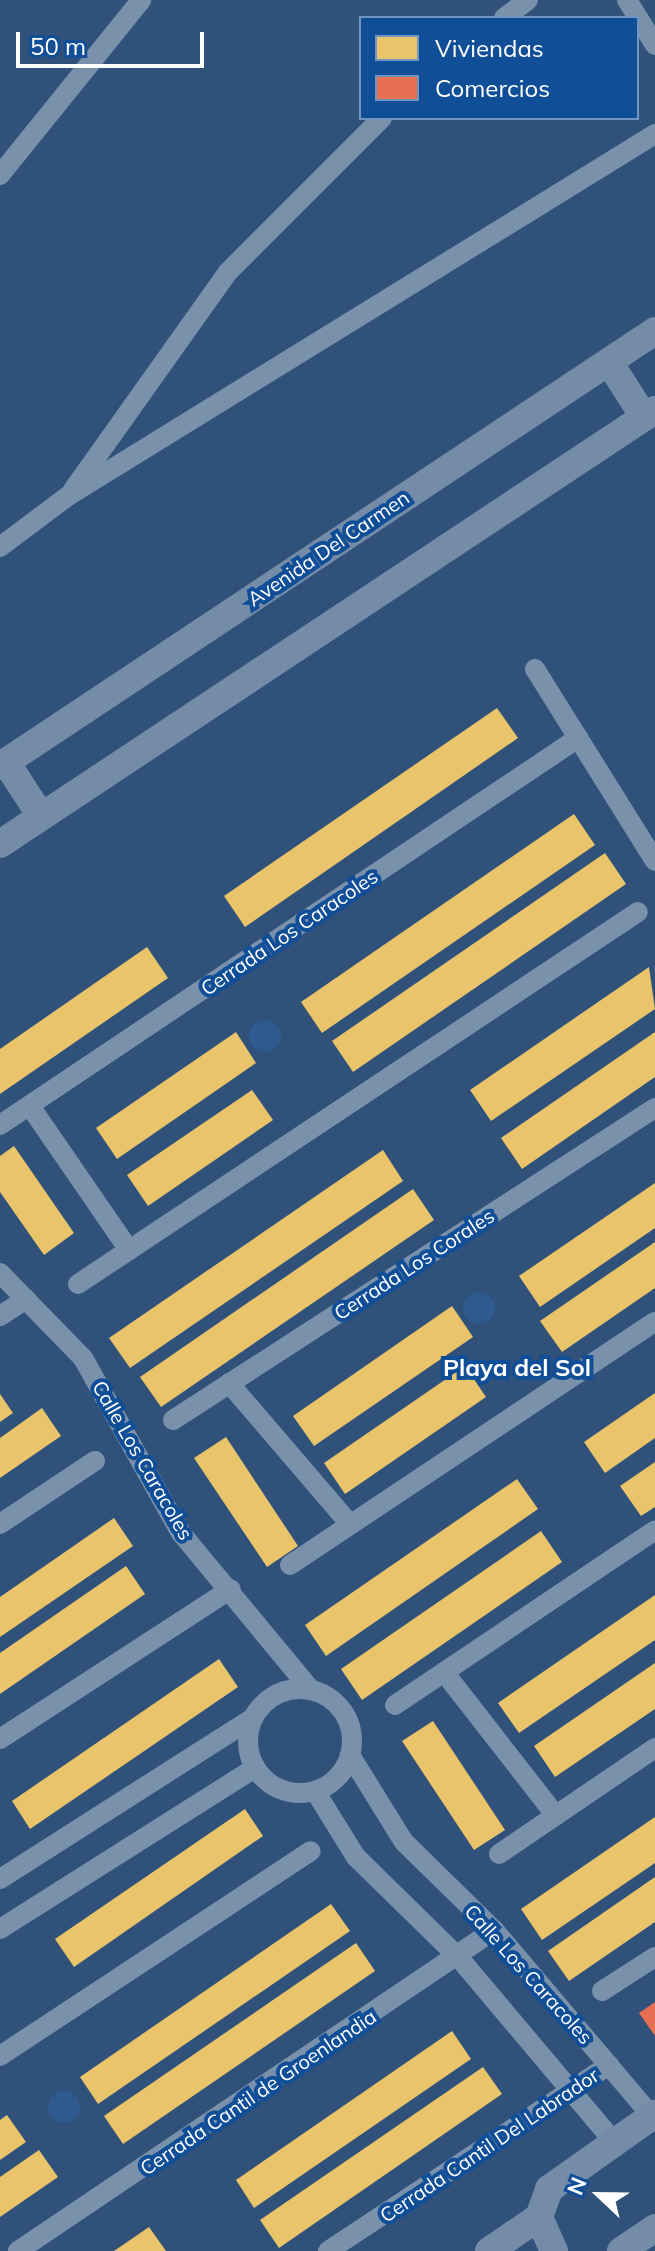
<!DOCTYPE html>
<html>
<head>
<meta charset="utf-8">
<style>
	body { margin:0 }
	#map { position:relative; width:655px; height:2251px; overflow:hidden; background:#305179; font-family:Mulish,sans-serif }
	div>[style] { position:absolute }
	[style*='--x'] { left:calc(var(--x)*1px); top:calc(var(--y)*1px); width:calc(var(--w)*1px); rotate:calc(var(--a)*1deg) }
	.water>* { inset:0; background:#2e5a8f }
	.round { border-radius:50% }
	.homes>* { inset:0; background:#e9c46a }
	.shops>* { inset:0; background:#e76f51 }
	.street>* { height:20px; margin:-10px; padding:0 10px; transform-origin:10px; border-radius:10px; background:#7a91ab }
	.street>.ring { margin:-10px; padding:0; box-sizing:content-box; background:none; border:20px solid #7a91ab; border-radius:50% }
	.secondary>* { height:28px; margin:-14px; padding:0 14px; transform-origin:14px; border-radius:14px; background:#758ca8 }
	span { translate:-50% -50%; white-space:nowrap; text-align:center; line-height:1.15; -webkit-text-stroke:8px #114e98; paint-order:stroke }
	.street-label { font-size:20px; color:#fff }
	.quarter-label { font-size:24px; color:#fff; font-weight:700 }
	.legend { position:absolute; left:359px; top:16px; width:280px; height:104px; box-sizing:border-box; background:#114e98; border:2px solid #7095c1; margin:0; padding:10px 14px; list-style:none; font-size:24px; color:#fff }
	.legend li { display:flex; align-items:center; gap:16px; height:40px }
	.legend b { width:40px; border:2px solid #7095c1 }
	.north { position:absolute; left:559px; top:2155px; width:80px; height:80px; -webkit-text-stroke:6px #114e98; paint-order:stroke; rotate:292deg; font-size:22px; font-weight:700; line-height:32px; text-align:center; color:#fff }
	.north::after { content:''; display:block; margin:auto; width:28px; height:36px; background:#fff; clip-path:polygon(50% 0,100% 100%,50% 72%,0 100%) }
	.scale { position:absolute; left:16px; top:32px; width:188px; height:36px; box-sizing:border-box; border:4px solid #fff; border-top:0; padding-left:10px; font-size:24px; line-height:28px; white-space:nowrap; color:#fff; -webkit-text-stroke:6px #114e98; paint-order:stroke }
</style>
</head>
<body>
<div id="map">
	<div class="water">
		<i class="round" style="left:249px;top:1020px;width:32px;height:32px"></i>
		<i class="round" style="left:463px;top:1292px;width:32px;height:32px"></i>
		<i class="round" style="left:48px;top:2091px;width:32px;height:32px"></i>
	</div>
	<div class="homes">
		<i style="clip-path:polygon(497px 708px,518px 738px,245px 927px,224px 896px)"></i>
		<i style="clip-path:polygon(574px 814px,595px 845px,322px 1033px,301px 1002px)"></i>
		<i style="clip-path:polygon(605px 853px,626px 884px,353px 1072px,332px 1041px)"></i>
		<i style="clip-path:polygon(147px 947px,168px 978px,0 1094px,0 1049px)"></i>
		<i style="clip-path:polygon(649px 967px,655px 1009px,491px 1121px,470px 1090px)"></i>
		<i style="clip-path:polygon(236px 1032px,256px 1063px,117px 1159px,96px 1128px)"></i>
		<i style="clip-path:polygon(655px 1032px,655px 1077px,522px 1169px,501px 1138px)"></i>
		<i style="clip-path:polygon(252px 1090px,273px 1120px,148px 1206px,127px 1175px)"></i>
		<i style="clip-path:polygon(14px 1146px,74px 1233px,44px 1255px,0 1192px,0 1156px)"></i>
		<i style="clip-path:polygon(383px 1150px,403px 1181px,130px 1368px,109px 1338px)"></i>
		<i style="clip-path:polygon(655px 1183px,655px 1228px,540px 1307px,519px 1276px)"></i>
		<i style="clip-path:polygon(413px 1189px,434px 1220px,161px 1407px,140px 1377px)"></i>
		<i style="clip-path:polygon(655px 1242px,655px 1288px,562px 1352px,540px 1321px)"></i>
		<i style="clip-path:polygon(452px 1306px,473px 1337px,314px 1446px,293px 1416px)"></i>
		<i style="clip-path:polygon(465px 1366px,486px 1397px,345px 1494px,324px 1463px)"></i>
		<i style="clip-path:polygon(655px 1393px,655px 1438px,605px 1473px,584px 1442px)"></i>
		<i style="clip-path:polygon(0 1394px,13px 1413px,0 1422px)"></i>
		<i style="clip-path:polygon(42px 1408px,61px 1436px,0 1478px,0 1438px)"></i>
		<i style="clip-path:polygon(226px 1437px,298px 1546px,267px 1567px,194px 1458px)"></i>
		<i style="clip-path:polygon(655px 1462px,655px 1507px,641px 1516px,620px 1486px)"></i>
		<i style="clip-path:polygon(517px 1479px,538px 1509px,326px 1656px,305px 1625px)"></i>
		<i style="clip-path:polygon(114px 1518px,133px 1546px,0 1637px,0 1597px)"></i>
		<i style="clip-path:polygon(541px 1531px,562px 1562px,362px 1700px,341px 1669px)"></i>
		<i style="clip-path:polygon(126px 1566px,145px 1594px,0 1694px,0 1653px)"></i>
		<i style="clip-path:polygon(655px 1595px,655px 1640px,519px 1733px,498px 1703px)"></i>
		<i style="clip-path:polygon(219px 1659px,238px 1687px,30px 1829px,12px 1801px)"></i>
		<i style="clip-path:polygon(655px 1663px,655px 1709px,555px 1777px,534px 1746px)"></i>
		<i style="clip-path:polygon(433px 1721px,505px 1830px,474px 1850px,402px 1741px)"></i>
		<i style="clip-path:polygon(245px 1809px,263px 1836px,74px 1967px,55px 1939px)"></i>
		<i style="clip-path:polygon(655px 1817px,655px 1863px,542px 1940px,521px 1909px)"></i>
		<i style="clip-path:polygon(655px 1877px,655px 1922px,569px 1981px,548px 1951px)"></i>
		<i style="clip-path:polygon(331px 1904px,350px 1931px,98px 2104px,80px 2077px)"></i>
		<i style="clip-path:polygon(356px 1943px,375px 1971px,123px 2144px,104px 2116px)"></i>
		<i style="clip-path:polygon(452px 2031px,471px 2059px,254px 2208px,236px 2180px)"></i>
		<i style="clip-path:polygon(483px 2067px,502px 2094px,279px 2248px,260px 2220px)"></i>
		<i style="clip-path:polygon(7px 2115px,26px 2142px,0 2160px,0 2120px)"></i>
		<i style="clip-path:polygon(39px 2150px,58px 2177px,0 2217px,0 2177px)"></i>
		<i style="clip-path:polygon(149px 2227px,166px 2251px,114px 2251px)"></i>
	</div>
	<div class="shops">
		<i style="clip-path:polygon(655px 2002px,655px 2036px,639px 2013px)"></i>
	</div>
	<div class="street">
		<i style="--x:627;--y:0;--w:53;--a:58.1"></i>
		<i style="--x:504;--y:18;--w:30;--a:-37"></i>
		<i style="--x:0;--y:175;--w:225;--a:-51.1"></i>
		<i style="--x:73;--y:490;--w:266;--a:-54.6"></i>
		<i style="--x:227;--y:273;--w:219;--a:-45"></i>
		<i style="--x:0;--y:547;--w:85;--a:-36.9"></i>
		<i style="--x:68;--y:496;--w:690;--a:-31.66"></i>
		<i style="--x:535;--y:669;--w:226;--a:58"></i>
		<i style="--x:30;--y:1106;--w:175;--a:55.5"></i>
		<i style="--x:0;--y:1125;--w:696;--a:-33.8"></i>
		<i style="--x:0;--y:1273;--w:119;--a:45.7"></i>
		<i style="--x:83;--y:1358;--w:201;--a:60.8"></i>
		<i style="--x:181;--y:1533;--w:204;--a:50.4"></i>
		<i style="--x:78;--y:1284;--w:672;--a:-33.6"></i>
		<i style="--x:0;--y:1316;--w:31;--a:-33"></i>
		<i style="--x:229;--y:1383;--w:184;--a:49.4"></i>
		<i style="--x:173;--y:1420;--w:574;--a:-32.92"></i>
		<i style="--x:0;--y:1524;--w:114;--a:-33.6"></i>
		<i style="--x:290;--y:1565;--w:438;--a:-33.7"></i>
		<i style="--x:444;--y:1672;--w:182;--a:52.1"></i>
		<i class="ring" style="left:248px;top:1689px;width:84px;height:84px"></i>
		<i style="--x:395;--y:1705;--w:313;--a:-33.9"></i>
		<i style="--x:0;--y:1739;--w:275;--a:-33"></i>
		<i style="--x:350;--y:1755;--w:102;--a:58.2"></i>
		<i style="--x:404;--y:1842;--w:126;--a:44.4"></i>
		<i style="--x:494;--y:1930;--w:244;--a:49.7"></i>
		<i style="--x:315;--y:1791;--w:78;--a:58.2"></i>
		<i style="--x:356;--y:1857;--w:146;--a:44.4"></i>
		<i style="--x:460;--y:1959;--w:239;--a:49.9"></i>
		<i style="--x:499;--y:1854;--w:189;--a:-34.2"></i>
		<i style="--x:0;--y:1879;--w:300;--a:-32.5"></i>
		<i style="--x:0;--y:1929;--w:302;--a:-32.3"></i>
		<i style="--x:602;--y:1991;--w:63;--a:-32.7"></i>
		<i style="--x:0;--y:2056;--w:372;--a:-33.4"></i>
		<i style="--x:18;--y:2251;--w:574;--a:-33.99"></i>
		<i style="--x:328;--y:2251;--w:337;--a:-33.5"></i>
	</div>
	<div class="secondary">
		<i style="--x:609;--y:362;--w:65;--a:57.5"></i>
		<i style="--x:6;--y:762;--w:64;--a:57.1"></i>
		<i style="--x:0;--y:766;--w:786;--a:-33.59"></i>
		<i style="--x:0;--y:844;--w:786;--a:-33.53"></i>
		<i style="--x:489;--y:2251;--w:60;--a:-34.2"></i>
		<i style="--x:554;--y:2251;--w:37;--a:-114"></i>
		<i style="--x:539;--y:2217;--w:30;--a:-70"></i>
		<i style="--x:549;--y:2189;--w:130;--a:-35.3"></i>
		<i style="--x:621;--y:2251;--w:41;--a:-34.1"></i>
	</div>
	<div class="street-label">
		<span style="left:328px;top:548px;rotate:-34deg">Avenida Del Carmen</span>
		<span style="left:289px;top:932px;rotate:-34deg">Cerrada Los Caracoles</span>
		<span style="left:414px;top:1264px;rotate:-33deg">Cerrada Los Corales</span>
		<span style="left:143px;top:1460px;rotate:60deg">Calle Los Caracoles</span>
		<span style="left:529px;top:1974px;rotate:48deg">Calle Los Caracoles</span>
		<span style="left:258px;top:2092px;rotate:-34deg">Cerrada Cantil de Groenlandia</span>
		<span style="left:489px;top:2145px;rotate:-34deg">Cerrada Cantil Del Labrador</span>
	</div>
	<div class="quarter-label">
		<span style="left:517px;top:1368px">Playa del Sol</span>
	</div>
	<ul class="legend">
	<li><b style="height:22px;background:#e9c46a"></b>Viviendas</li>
	<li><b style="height:22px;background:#e76f51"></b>Comercios</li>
	</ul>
	<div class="north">N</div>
	<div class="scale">50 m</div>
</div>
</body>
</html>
